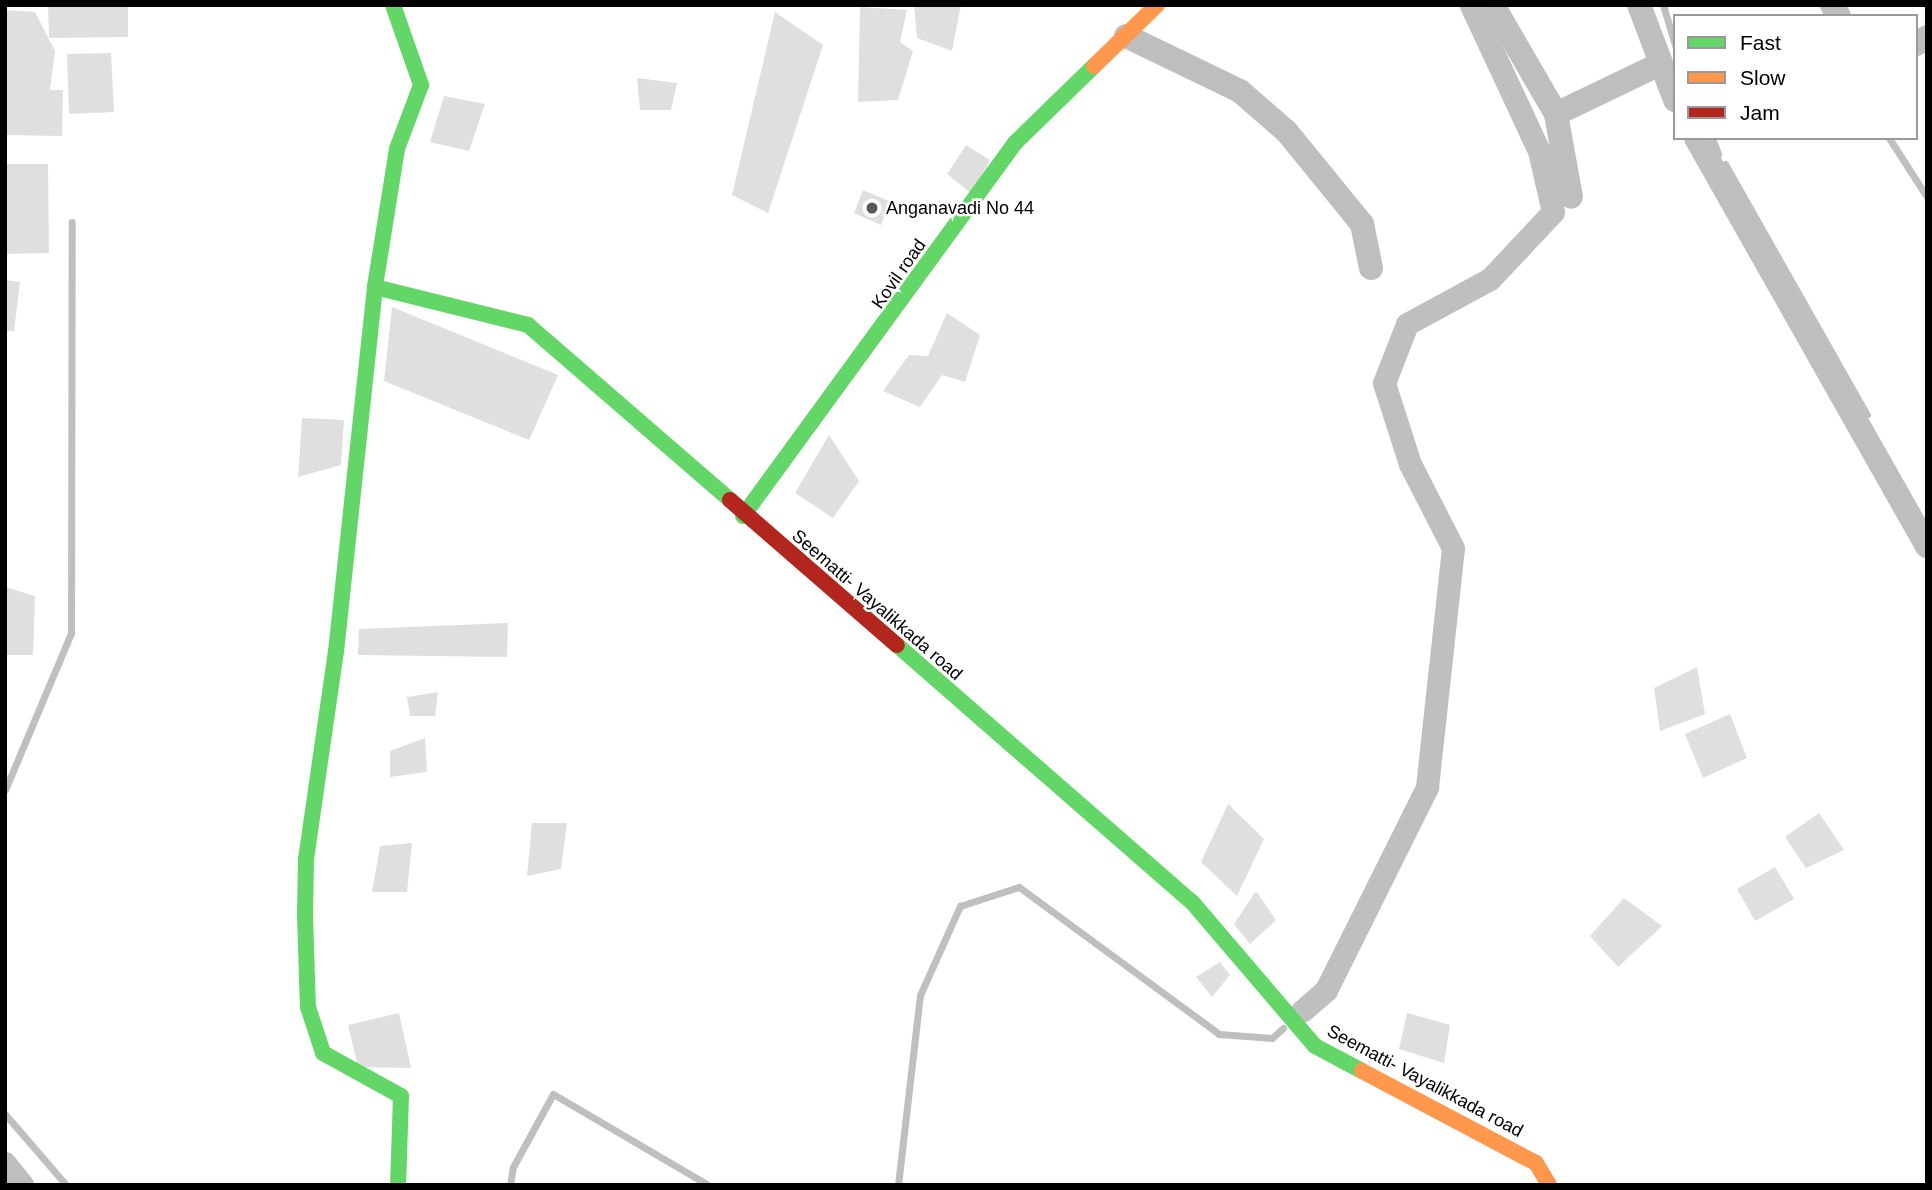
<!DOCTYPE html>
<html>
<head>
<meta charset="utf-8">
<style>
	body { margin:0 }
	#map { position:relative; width:1932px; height:1190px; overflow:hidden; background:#fff; font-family:Helvetica,sans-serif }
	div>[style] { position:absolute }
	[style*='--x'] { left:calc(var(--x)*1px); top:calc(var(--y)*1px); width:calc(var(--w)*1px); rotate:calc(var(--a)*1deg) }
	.stream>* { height:7px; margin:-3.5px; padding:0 3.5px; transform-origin:3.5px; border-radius:3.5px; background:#bfbfbf }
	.canal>* { height:23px; margin:-11.5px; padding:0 11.5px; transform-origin:11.5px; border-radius:11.5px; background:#bfbfbf }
	.building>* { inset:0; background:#dfdfdf }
	.street>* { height:24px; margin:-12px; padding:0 12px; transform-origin:12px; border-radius:12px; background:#bebebe }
	.fast>* { height:16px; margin:-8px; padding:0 8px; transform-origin:8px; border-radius:8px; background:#63d668 }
	.slow>* { height:16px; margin:-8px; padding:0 8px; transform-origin:8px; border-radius:8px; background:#ff974d }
	.jam>* { height:16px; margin:-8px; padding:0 8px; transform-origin:8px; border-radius:8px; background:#b3261e }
	.dots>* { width:19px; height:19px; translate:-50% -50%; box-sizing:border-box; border:4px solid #fff; border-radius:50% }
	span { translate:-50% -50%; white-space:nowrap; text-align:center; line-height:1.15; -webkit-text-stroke:5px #fff; paint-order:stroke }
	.poi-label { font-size:18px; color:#000 }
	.left { translate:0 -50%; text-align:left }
	.street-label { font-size:18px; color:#000 }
	.frame { position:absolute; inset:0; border:7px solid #000; pointer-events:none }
	.legend { position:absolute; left:1673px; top:14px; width:245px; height:126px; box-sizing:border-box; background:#fff; border:2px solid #999; margin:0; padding:9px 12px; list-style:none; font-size:21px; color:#000 }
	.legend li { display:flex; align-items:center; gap:14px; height:35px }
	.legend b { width:35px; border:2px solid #999 }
</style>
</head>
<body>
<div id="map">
	<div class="stream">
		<i style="--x:1663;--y:5;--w:42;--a:73.3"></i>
		<i style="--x:1712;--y:138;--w:17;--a:69"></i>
		<i style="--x:1889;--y:138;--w:70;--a:57.2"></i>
		<i style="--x:1725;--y:164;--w:288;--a:60.5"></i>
		<i style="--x:5;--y:790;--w:170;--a:-67.2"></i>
		<i style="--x:71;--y:633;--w:411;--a:-89.9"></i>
		<i style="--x:5;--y:1114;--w:94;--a:49.3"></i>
		<i style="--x:510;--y:1185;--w:18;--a:-81"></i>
		<i style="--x:513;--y:1167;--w:83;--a:-61.3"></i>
		<i style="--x:553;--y:1094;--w:180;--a:30.4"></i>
		<i style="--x:898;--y:1185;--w:191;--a:-83.4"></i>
		<i style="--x:920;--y:995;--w:98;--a:-65.8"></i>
		<i style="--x:960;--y:906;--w:62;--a:-17.9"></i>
		<i style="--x:1019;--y:887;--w:248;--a:36.3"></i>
		<i style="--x:1219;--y:1034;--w:53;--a:4.3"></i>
		<i style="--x:1272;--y:1038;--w:15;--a:-42"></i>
	</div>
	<div class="canal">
		<i style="--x:1302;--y:1011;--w:32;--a:-41"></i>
		<i style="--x:1326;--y:990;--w:227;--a:-63.5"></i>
		<i style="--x:1427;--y:787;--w:240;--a:-83.8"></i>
		<i style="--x:1453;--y:548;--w:94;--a:-117.1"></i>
		<i style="--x:1410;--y:464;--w:85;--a:-107.8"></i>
		<i style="--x:1384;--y:383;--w:63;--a:-68.7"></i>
		<i style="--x:1407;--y:324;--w:94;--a:-28.5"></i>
		<i style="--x:1490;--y:279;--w:92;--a:-46.8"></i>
		<i style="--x:1553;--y:212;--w:63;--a:-102.9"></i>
		<i style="--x:1539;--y:151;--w:161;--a:-115"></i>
	</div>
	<div class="building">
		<i style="clip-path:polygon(48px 5px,128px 5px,128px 37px,49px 38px)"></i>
		<i style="clip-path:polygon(914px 5px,961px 5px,952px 51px,917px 38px)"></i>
		<i style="clip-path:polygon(860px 7px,907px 10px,900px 42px,913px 51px,898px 100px,858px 102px)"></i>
		<i style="clip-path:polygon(5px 10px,35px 12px,55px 51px,50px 90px,63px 90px,62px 136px,5px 135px)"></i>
		<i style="clip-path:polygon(775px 12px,823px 45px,768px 213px,732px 195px)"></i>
		<i style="clip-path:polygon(111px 53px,114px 112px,69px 114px,67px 54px)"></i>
		<i style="clip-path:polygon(637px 78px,677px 83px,671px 110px,640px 110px)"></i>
		<i style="clip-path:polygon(444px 96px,485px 104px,469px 151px,430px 142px)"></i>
		<i style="clip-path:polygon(966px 145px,990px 160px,972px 194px,947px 174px)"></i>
		<i style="clip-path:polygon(5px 164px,48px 164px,49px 253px,5px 254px)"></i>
		<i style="clip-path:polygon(863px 190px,891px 202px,881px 225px,854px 213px)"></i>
		<i style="clip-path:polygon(5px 280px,20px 282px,14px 331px,5px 331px)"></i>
		<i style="clip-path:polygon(392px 307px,558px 375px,529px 440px,384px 381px)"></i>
		<i style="clip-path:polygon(947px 313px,980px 335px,965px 382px,942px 375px,920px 407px,883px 391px,909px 355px,928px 356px)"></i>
		<i style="clip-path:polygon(302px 418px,344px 420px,341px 465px,298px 477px)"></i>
		<i style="clip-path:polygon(829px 435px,859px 481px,833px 518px,795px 493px)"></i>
		<i style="clip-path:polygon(5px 587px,35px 596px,33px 655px,5px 655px)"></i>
		<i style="clip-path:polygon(508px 623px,507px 657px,358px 655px,359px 629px)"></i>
		<i style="clip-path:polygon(1697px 667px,1705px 714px,1660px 731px,1654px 688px)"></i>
		<i style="clip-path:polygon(438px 692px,435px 716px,410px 716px,407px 697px)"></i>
		<i style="clip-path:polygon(1730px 714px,1747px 758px,1703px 778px,1685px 734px)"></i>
		<i style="clip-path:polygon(425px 738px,427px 772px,390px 777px,390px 751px)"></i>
		<i style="clip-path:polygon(1228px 804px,1264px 839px,1237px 896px,1201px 862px)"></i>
		<i style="clip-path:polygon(1819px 813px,1844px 850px,1806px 868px,1785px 837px)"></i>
		<i style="clip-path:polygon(532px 823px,567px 823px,561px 869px,527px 876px)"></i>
		<i style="clip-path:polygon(412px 843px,407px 892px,372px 892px,380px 846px)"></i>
		<i style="clip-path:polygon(1775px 867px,1794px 899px,1755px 921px,1737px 889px)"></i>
		<i style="clip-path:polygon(1256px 891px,1276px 920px,1250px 944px,1234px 924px)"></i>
		<i style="clip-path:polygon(1624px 898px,1662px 926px,1618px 967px,1590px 936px)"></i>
		<i style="clip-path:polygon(1220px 962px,1230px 975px,1212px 997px,1196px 977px)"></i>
		<i style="clip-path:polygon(399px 1013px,411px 1068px,358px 1067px,348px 1025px)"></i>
		<i style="clip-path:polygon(1407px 1013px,1450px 1025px,1444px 1063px,1399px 1049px)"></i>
	</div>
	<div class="street">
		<i style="--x:1493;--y:5;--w:126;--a:60"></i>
		<i style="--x:1556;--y:114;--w:113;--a:-25.7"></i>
		<i style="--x:1639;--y:5;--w:102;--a:69.2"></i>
		<i style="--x:1832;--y:5;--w:13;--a:58"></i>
		<i style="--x:1126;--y:36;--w:127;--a:25.8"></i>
		<i style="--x:1240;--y:91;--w:62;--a:41.1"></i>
		<i style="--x:1287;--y:132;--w:119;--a:50.8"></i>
		<i style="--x:1362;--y:224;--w:45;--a:78.4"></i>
		<i style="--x:1916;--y:44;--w:13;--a:-32"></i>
		<i style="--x:1556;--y:114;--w:84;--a:79.8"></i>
		<i style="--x:1696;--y:138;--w:469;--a:60.5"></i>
		<i style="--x:5;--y:1164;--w:27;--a:51"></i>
	</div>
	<div class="fast">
		<i style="--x:393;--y:5;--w:85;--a:70.7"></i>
		<i style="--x:421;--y:85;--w:68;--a:110.6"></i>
		<i style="--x:397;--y:149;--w:140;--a:99.1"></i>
		<i style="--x:375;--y:287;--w:158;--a:13.9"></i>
		<i style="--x:528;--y:325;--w:267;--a:40.9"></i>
		<i style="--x:375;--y:287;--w:366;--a:96.1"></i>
		<i style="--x:336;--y:651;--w:210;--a:98.2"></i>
		<i style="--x:306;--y:859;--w:55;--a:91"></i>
		<i style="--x:305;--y:914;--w:93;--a:88.2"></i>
		<i style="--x:308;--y:1007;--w:48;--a:71.9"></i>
		<i style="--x:323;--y:1053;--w:89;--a:28.9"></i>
		<i style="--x:401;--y:1096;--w:89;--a:91.9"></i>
		<i style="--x:743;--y:516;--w:462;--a:-53.9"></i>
		<i style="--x:1015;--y:143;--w:110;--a:-44.3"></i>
		<i style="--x:897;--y:645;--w:391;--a:41.1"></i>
		<i style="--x:1192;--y:902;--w:189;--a:49.5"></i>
		<i style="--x:1315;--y:1046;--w:53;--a:28"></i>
	</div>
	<div class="slow">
		<i style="--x:1094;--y:66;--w:88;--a:-44.1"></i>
		<i style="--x:1362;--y:1071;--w:197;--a:27.9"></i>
		<i style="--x:1536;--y:1163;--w:26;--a:59"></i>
	</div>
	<div class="jam">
		<i style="--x:730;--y:500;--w:221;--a:41"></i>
	</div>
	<div class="dots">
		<i style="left:872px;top:208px;background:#595959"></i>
	</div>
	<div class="poi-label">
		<span class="left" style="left:886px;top:208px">Anganavadi No 44</span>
	</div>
	<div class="street-label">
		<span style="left:899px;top:274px;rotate:-55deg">Kovil road</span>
		<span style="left:877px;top:605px;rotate:41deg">Seematti- Vayalikkada road</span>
		<span style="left:1425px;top:1081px;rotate:28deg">Seematti- Vayalikkada road</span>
	</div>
	<div class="frame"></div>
	<ul class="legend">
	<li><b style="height:9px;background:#63d668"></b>Fast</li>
	<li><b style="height:9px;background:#ff974d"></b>Slow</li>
	<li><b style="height:9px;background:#b3261e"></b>Jam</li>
	</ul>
</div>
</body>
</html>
